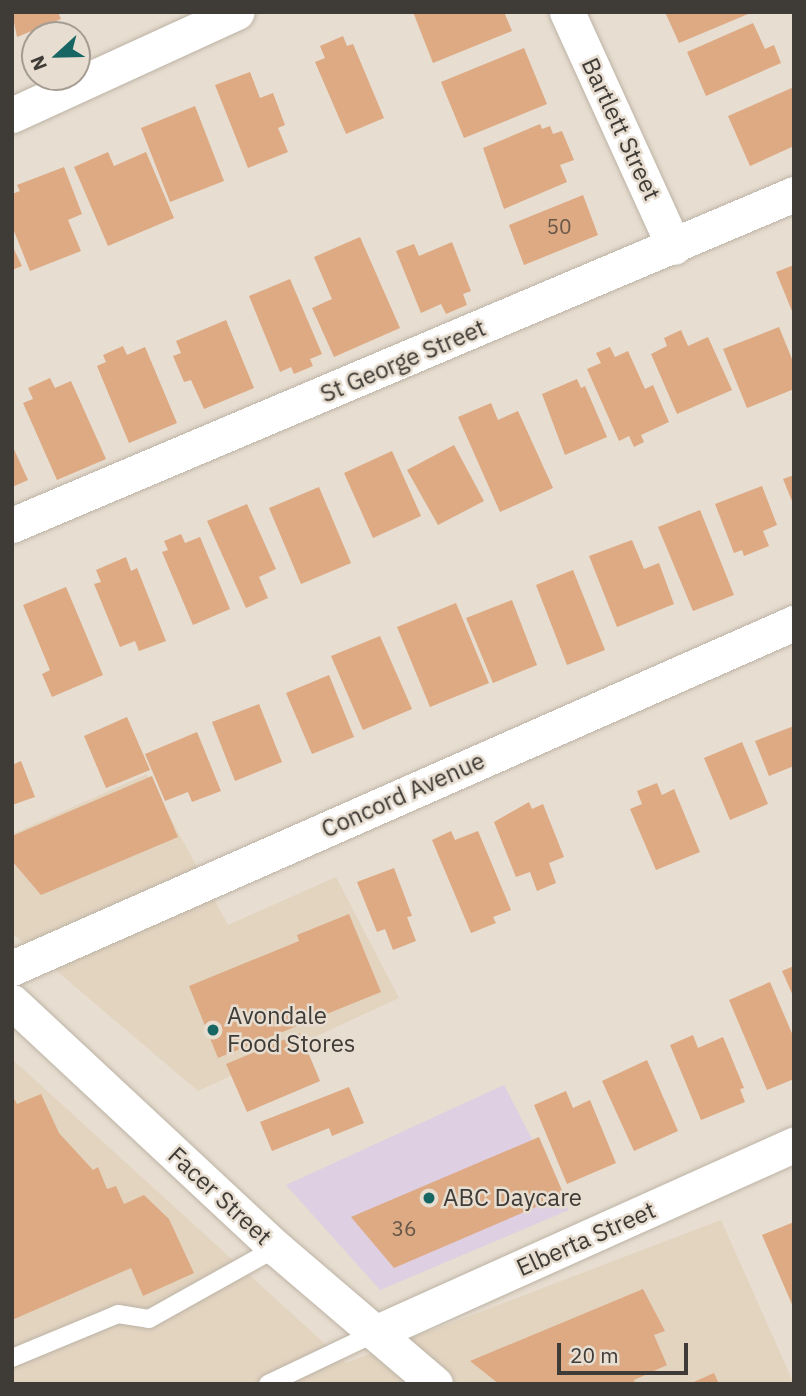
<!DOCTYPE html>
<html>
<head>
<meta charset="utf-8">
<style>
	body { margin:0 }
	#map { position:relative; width:806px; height:1396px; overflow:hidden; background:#e7ddd0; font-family:"IBM Plex Sans",sans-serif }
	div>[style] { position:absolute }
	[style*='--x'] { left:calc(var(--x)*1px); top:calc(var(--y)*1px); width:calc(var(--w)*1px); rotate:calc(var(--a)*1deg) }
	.built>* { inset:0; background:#e3d4c0 }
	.education>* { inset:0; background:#dfcfe2 }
	.building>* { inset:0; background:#ddaa83 }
	.roads { filter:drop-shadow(0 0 2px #bcb3a5) drop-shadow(0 0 2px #bcb3a5) }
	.service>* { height:18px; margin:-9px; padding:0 9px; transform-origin:9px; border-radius:9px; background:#fff }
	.minor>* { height:35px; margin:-17.5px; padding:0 17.5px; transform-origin:17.5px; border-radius:17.5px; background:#fff }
	.dots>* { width:19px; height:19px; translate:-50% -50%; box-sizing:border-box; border:4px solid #e7ddd0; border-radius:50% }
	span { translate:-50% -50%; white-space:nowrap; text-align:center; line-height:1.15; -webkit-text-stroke:5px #e7ddd0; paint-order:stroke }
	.number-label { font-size:21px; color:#665749 }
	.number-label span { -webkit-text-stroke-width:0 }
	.street-label { font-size:24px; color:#3f3b36 }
	.poi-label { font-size:24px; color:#3f3b36 }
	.left { translate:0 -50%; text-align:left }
	.frame { position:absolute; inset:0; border:14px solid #3f3b36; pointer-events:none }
	.north { position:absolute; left:21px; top:21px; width:70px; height:70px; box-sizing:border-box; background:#e7ddd0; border:2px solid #a49c92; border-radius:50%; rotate:248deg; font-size:19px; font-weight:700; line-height:28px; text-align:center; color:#3f3b36 }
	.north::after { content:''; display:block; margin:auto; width:24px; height:32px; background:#186664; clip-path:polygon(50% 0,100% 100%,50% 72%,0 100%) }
	.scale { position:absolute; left:557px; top:1343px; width:131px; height:32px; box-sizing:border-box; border:4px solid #3f3b36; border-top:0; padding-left:9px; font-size:21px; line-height:24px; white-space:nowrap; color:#3f3b36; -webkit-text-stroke:5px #e7ddd0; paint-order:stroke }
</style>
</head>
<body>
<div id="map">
	<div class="built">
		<i style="clip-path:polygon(147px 774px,228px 925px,336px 877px,399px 998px,198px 1091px,12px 933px,12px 834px)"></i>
		<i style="clip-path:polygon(12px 1059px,346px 1363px,721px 1220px,794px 1384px,12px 1384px)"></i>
	</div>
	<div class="education">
		<i style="clip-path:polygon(504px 1085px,569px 1210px,380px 1290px,286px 1185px)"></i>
	</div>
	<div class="building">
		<i style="clip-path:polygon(12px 12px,58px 12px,61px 19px,17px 37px)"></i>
		<i style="clip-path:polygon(413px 12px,504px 12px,512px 31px,433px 63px)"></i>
		<i style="clip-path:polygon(665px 12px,753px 12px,679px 43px)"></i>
		<i style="clip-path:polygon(753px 23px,765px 49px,774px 45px,781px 63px,706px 96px,687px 52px)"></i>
		<i style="clip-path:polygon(343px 36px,347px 46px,353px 44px,384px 118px,346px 134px,315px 62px,325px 58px,320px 46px)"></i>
		<i style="clip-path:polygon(524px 48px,547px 104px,464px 138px,441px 82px)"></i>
		<i style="clip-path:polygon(250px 72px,260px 98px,273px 93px,285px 125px,278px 128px,288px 152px,248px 168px,215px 85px)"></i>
		<i style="clip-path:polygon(794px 87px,794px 146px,750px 166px,728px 116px)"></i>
		<i style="clip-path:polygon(195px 106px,224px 181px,170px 202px,141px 128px)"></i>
		<i style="clip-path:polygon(540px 124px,542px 129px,550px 126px,553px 134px,562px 131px,574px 160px,560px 165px,567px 182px,504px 209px,483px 148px)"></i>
		<i style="clip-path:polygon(108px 152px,114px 166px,146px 152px,174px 218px,108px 246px,74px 167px)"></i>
		<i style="clip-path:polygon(64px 167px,82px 214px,68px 220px,81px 251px,30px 271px,12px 226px,12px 194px,20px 191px,17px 185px)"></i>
		<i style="clip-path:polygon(583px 195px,598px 235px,524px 265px,509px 225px)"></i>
		<i style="clip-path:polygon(360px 237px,400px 328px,334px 357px,312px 308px,332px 299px,314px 257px)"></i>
		<i style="clip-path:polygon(452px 242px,471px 291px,463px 294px,467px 305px,446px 314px,441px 304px,421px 313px,396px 251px,414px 244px,419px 256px)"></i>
		<i style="clip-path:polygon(12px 245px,22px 266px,12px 270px)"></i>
		<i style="clip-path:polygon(794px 265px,794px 316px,776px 272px)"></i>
		<i style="clip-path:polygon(290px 279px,322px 354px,310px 359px,313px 366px,294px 374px,291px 367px,280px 372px,249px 296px)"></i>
		<i style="clip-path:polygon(226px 320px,254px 388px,204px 409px,191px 380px,184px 382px,173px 356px,181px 353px,176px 341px)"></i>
		<i style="clip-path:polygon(779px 327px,794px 364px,794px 389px,747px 408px,723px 349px)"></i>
		<i style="clip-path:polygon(681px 330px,688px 346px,708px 337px,732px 390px,677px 414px,651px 354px,667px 346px,664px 338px)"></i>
		<i style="clip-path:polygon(123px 346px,127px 355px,145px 347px,177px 423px,129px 443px,97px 366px,106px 362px,103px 355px)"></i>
		<i style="clip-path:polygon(610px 347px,615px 357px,628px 351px,645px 389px,653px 385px,669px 422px,641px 435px,644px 442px,634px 447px,629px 436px,619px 441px,587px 369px,601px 363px,596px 353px)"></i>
		<i style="clip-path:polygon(50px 378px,55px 388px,71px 381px,106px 459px,57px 480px,23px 403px,33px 399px,28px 388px)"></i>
		<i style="clip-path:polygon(577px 379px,581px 388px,585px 386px,607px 437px,565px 455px,542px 394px)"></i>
		<i style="clip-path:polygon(491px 403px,498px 420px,518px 411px,553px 488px,500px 512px,458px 417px)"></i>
		<i style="clip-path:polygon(12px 445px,28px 480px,12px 487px)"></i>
		<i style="clip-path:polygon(454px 445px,484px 501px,438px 525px,407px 470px)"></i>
		<i style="clip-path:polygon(392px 451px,421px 516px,373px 538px,344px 473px)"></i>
		<i style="clip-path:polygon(794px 475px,794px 506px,783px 479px)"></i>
		<i style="clip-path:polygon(762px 486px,777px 525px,763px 531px,769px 546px,744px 556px,742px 550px,734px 553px,715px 504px)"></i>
		<i style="clip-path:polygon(319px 487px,351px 563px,301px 584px,269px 508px)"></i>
		<i style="clip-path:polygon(247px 504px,276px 569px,259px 577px,268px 598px,246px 608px,207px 521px)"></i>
		<i style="clip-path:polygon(700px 510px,734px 595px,693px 611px,658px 527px)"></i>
		<i style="clip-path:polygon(181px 534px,185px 543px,200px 537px,230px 609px,193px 625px,162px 552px,168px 550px,164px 541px)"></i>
		<i style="clip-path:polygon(632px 540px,644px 569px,659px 563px,674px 604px,617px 627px,589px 556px)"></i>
		<i style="clip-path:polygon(126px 557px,131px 571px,137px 568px,166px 641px,139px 651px,135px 641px,120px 647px,94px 584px,101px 582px,96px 570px)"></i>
		<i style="clip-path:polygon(573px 570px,605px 650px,567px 665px,536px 585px)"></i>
		<i style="clip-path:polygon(66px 587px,103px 675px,52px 697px,42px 674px,50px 670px,23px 605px)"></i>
		<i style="clip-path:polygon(512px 600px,537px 665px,493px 683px,466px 618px)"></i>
		<i style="clip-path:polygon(456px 603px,489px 683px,430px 707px,397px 627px)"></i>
		<i style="clip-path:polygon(380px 636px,412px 709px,363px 730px,331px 656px)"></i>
		<i style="clip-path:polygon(329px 675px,354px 737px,312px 754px,286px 693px)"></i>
		<i style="clip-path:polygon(259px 704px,282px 762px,235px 781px,212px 722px)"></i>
		<i style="clip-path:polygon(127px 717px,150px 770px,106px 788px,84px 736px)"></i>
		<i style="clip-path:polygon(794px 726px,794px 766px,769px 776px,755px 741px)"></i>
		<i style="clip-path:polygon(197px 732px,221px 791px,192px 802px,188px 792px,165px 801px,145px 754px)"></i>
		<i style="clip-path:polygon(742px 742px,768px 804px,730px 820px,704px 758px)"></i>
		<i style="clip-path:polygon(21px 761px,35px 797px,12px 805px,12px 765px)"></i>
		<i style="clip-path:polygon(152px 776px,178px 837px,41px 895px,12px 861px,12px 836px)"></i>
		<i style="clip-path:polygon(657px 783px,662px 795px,674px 789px,700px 852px,656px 870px,630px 809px,642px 804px,637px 791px)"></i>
		<i style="clip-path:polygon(529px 802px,532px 809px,543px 804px,564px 857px,549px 863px,556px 883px,537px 891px,530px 872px,516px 877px,494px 822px)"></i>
		<i style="clip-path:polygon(451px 831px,455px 840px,478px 831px,511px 910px,493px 917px,496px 923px,471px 933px,432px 840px)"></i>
		<i style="clip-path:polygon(394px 868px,412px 916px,407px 917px,416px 941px,393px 950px,385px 929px,377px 932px,357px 882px)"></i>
		<i style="clip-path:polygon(349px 914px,381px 992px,218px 1058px,189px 986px,299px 941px,297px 935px)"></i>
		<i style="clip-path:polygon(794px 966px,794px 998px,782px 971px)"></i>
		<i style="clip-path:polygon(770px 982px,794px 1038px,794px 1079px,767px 1090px,729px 1000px)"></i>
		<i style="clip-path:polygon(300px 1033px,320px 1081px,247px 1112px,226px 1064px)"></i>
		<i style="clip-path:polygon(693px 1035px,698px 1048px,723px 1037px,744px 1088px,740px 1089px,745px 1102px,701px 1120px,670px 1045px)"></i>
		<i style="clip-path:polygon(647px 1060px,678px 1131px,634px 1151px,602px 1081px)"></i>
		<i style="clip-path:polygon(349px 1087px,364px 1123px,332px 1136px,329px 1128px,272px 1151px,260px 1122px)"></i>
		<i style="clip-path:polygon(566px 1091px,573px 1108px,590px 1100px,616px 1163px,567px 1184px,534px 1105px)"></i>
		<i style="clip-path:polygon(41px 1094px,59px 1133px,93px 1170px,98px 1167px,107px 1189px,116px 1186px,124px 1204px,144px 1195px,169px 1219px,194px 1273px,143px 1296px,131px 1268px,12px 1320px,12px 1095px,17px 1104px)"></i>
		<i style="clip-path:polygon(539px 1137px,564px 1195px,394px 1268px,351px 1217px)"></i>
		<i style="clip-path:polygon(794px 1222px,794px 1309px,762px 1235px)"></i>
		<i style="clip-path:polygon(643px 1289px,665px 1331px,654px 1335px,667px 1365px,634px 1380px,635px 1384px,499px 1384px,470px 1361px)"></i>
		<i style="clip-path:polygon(714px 1373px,719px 1384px,689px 1384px)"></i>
	</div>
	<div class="roads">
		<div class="service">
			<i style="--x:12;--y:1358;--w:115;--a:-22.5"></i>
			<i style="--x:118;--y:1314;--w:31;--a:9"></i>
			<i style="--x:149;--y:1319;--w:145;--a:-29.2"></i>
			<i style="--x:268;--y:1384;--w:121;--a:-25.5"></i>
		</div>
		<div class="minor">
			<i style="--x:567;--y:12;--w:258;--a:65.5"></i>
			<i style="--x:12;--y:115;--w:247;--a:-24.6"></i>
			<i style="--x:12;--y:525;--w:849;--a:-22.94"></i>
			<i style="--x:12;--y:968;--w:855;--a:-23.81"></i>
			<i style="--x:12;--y:1002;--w:361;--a:43"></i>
			<i style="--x:276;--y:1248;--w:209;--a:40.5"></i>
			<i style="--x:377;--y:1332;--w:457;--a:-24.2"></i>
		</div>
	</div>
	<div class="dots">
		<i style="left:213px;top:1030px;background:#186664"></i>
		<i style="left:429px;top:1198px;background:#186664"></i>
	</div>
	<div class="number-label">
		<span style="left:559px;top:226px">50</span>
		<span style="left:404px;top:1228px">36</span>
	</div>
	<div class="street-label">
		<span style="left:621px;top:129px;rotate:65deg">Bartlett Street</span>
		<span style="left:403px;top:361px;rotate:-23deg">St George Street</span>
		<span style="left:403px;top:795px;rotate:-24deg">Concord Avenue</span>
		<span style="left:220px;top:1196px;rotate:43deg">Facer Street</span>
		<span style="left:586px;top:1239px;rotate:-24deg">Elberta Street</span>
	</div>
	<div class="poi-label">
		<span class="left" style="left:227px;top:1030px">Avondale<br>Food Stores</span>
		<span class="left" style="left:443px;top:1198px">ABC Daycare</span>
	</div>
	<div class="frame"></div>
	<div class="north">N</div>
	<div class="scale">20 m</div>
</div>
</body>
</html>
